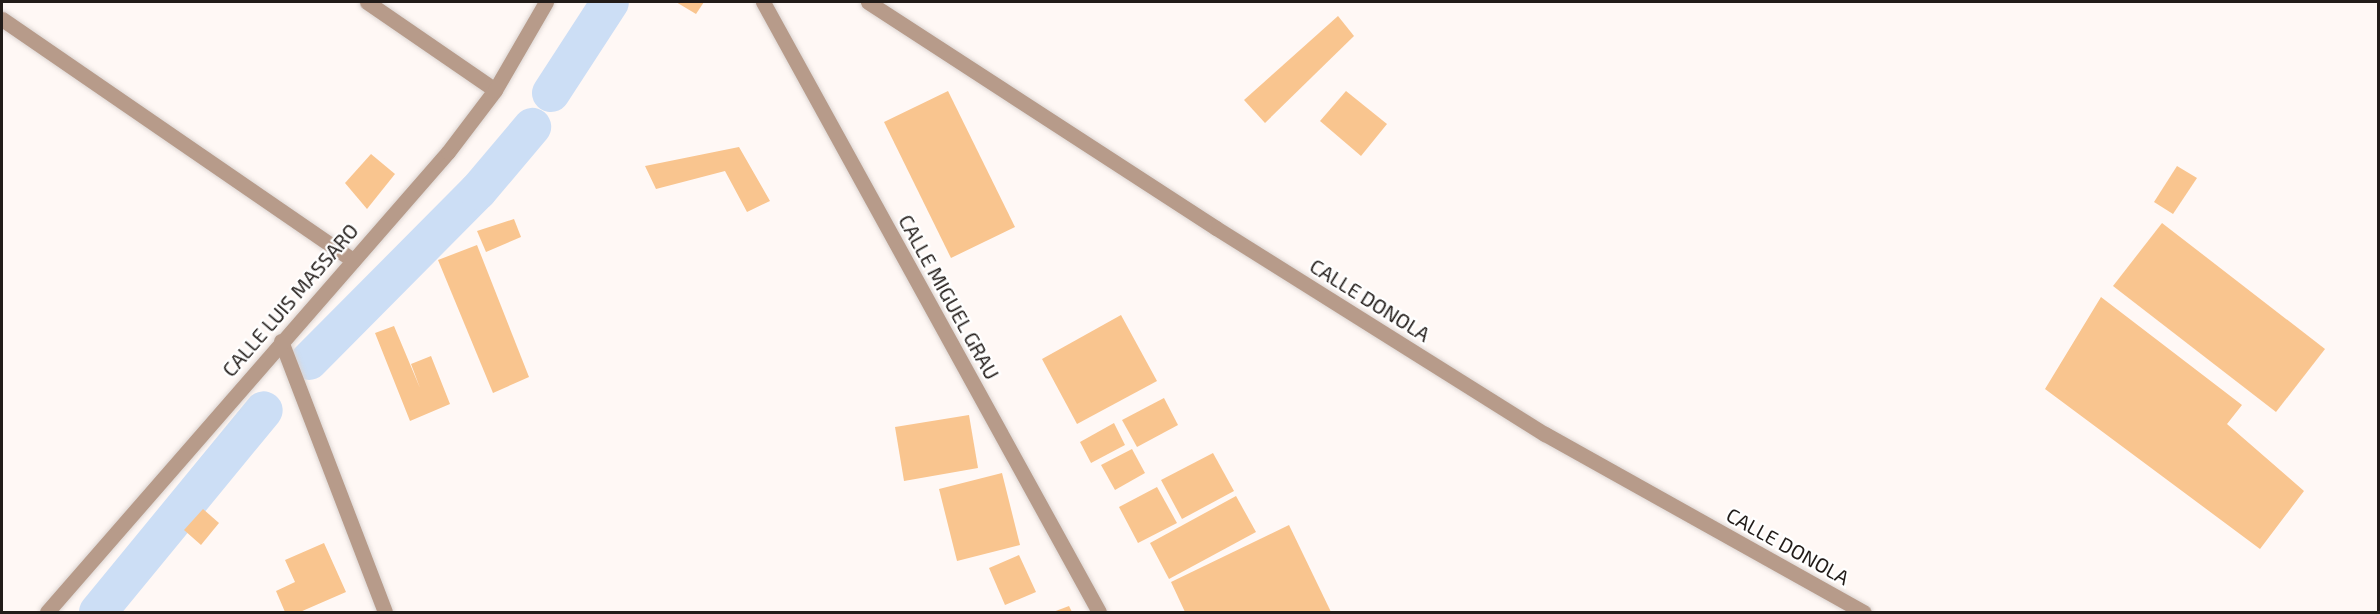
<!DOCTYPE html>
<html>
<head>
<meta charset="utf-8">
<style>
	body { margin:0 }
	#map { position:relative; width:2380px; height:614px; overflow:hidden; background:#fff8f5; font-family:"Exo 2",sans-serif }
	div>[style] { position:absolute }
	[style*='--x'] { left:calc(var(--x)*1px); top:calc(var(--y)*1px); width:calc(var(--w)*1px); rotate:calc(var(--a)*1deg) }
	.canal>* { height:38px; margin:-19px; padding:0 19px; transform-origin:19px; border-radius:19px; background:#ccdef5 }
	.building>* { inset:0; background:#f9c58f }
	.roads { filter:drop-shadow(0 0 2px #dcd5d2) drop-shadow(0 0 2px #dcd5d2) }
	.street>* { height:15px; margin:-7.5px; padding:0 7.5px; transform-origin:7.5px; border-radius:7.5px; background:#b79b8a }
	span { translate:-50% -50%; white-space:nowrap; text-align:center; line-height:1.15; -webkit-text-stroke:4.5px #fff; paint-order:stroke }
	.street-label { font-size:20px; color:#221c19 }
	.frame { position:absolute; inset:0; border:3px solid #221c19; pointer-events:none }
</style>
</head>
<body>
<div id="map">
	<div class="canal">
		<i style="--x:551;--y:93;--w:108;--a:-57"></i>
		<i style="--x:309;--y:361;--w:240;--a:-45.2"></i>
		<i style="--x:478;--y:191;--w:84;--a:-49.8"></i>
		<i style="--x:98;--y:612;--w:261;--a:-50.6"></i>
	</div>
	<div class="building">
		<i style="clip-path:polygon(676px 2px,704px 2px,696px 14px)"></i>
		<i style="clip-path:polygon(1338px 16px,1354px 36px,1265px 123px,1244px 100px)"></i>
		<i style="clip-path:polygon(948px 91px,1015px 227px,951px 258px,884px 122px)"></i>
		<i style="clip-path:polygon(1346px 91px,1387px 124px,1361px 156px,1320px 121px)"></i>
		<i style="clip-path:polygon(739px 147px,770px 201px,747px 212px,725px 171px,656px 189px,645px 166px)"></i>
		<i style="clip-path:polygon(371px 154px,395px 174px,367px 209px,345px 183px)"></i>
		<i style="clip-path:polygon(2177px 166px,2197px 178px,2173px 214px,2154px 202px)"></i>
		<i style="clip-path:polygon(514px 219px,521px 237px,486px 252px,477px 231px)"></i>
		<i style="clip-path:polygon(2162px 223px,2325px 349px,2276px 412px,2113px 286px)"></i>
		<i style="clip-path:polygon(477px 245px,529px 377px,493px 393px,438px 260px)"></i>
		<i style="clip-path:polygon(2101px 297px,2242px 405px,2227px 424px,2304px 491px,2260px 549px,2045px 389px)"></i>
		<i style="clip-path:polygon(1121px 315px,1157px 381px,1077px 424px,1042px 359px)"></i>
		<i style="clip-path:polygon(394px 326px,420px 388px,411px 364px,431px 356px,450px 404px,410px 421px,375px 333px)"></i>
		<i style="clip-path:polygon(1164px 398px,1178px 425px,1137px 447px,1122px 420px)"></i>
		<i style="clip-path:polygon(969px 415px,978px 468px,904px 481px,895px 427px)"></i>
		<i style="clip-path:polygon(1114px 423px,1125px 445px,1091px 463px,1080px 442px)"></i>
		<i style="clip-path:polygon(1132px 449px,1145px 473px,1115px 490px,1101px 465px)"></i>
		<i style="clip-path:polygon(1213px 453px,1234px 491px,1182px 519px,1161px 480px)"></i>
		<i style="clip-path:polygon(1002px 473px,1020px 545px,957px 561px,939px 489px)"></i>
		<i style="clip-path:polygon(1157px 487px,1177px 523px,1138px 543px,1119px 507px)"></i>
		<i style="clip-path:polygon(1236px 496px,1256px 532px,1169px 579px,1150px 543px)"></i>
		<i style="clip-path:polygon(203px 509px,219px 523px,201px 545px,184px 530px)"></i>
		<i style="clip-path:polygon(1289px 525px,1331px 612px,1185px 612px,1171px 582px)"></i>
		<i style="clip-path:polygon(324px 543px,346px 592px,300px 612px,285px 612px,276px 591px,295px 582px,285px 560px)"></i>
		<i style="clip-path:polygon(1019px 555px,1036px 592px,1005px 605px,989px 568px)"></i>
		<i style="clip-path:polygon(1069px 606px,1072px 612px,1053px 612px)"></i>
	</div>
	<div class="roads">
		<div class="street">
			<i style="--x:367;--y:2;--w:155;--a:34.5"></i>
			<i style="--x:763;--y:2;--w:696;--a:61.15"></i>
			<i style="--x:868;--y:2;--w:415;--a:33"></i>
			<i style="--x:1216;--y:228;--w:388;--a:32.1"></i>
			<i style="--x:1545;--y:434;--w:365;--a:29.2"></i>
			<i style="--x:2;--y:19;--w:426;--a:34.5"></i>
			<i style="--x:281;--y:341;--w:290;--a:69"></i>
			<i style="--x:47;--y:612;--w:610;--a:-48.92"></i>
			<i style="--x:448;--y:152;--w:78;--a:-52.8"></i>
			<i style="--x:495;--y:90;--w:102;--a:-59.9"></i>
		</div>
	</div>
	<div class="street-label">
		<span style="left:949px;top:297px;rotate:61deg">CALLE MIGUEL GRAU</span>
		<span style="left:290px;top:300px;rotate:-49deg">CALLE LUIS MASSARO</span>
		<span style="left:1370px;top:300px;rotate:32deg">CALLE DONOLA</span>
		<span style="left:1788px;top:546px;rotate:29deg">CALLE DONOLA</span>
	</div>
	<div class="frame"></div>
</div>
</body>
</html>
